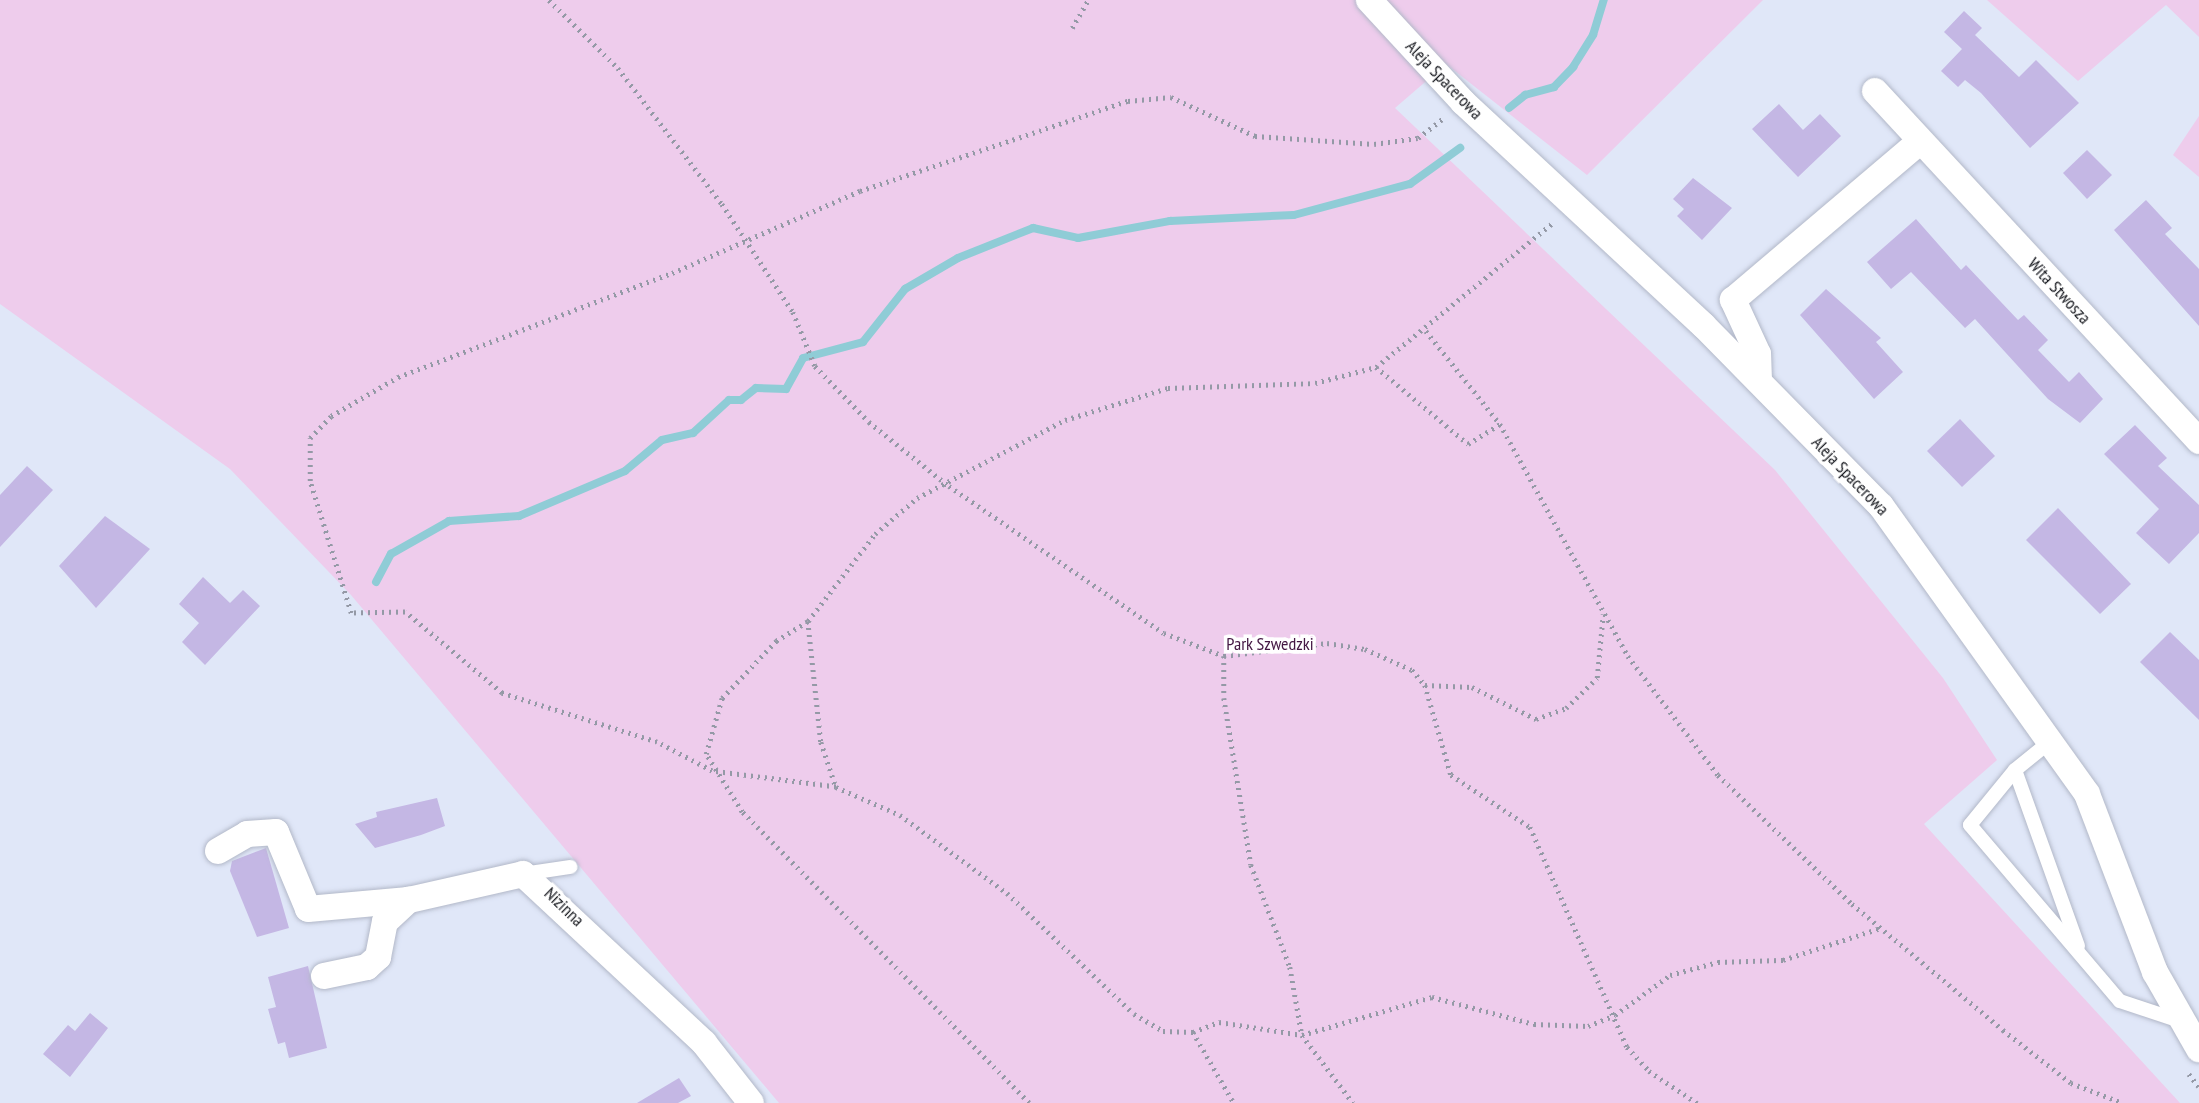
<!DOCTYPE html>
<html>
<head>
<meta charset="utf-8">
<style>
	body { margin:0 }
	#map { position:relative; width:2199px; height:1103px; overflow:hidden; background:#e0e7f8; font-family:"PT Sans Narrow",sans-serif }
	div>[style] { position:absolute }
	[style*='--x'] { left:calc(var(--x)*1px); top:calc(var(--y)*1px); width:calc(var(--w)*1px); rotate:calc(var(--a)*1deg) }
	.green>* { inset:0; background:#eeccec }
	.stream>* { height:8px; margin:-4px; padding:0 4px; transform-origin:4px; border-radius:4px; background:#8fccd6 }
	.building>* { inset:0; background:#c4b7e4 }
	.path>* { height:4.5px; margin-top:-2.25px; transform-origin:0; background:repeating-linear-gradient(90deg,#9499a6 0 2px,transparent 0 7px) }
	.roads { filter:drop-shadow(0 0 2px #b2b8c8) drop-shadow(0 0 2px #b2b8c8) }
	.service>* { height:14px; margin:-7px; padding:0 7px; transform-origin:7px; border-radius:7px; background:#fff }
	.minor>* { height:26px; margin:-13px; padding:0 13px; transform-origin:13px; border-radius:13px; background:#fff }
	span { translate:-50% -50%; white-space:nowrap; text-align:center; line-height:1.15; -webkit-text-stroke:7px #fff; paint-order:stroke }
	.street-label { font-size:18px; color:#16181e }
	.park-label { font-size:18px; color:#441743 }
</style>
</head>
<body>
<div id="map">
	<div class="green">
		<i style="clip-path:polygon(0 0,1763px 0,1587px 175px,1446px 64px,1395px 108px,1775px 470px,1943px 678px,1997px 760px,1924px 824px,2180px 1103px,779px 1103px,351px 595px,230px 469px,0 304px)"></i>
		<i style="clip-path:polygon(1987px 0,2199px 0,2199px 37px,2166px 5px,2078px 81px)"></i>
		<i style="clip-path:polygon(2199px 116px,2199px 177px,2173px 155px)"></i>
	</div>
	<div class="stream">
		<i style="--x:1509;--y:108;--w:21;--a:-39"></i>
		<i style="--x:1525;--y:95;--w:30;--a:-15"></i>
		<i style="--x:1554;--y:87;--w:28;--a:-46"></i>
		<i style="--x:1573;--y:67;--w:38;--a:-58"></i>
		<i style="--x:1593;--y:35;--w:37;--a:-73"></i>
		<i style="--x:376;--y:582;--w:32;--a:-62"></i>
		<i style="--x:391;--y:554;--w:67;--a:-29.6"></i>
		<i style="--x:449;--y:521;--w:70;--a:-4.1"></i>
		<i style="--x:519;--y:516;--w:115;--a:-23"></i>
		<i style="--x:625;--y:471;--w:48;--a:-40"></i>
		<i style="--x:662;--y:440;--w:32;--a:-13"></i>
		<i style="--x:693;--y:433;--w:49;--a:-42.5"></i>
		<i style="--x:729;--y:400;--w:12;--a:0"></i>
		<i style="--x:741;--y:400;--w:19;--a:-39"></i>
		<i style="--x:756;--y:388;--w:30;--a:2"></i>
		<i style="--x:786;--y:389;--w:35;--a:-61"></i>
		<i style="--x:803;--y:358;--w:62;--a:-14.9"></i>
		<i style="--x:863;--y:342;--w:68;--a:-51.6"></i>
		<i style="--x:905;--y:289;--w:61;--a:-30.3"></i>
		<i style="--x:958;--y:258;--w:81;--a:-21.8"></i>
		<i style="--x:1033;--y:228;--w:46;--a:12.5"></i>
		<i style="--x:1078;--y:238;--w:94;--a:-10.5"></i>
		<i style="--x:1170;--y:221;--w:124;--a:-2.8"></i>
		<i style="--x:1294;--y:215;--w:120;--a:-15"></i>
		<i style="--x:1410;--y:184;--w:62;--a:-35.8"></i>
	</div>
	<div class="building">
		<i style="clip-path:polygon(1964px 11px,1982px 28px,1975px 35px,2019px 77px,2036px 60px,2079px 103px,2030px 148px,1981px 93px,1965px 80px,1958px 87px,1941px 71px,1962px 49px,1944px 32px)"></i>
		<i style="clip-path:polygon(1779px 104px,1803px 130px,1820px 114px,1841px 136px,1798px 177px,1752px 129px)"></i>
		<i style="clip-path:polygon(2087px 150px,2112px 175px,2087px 199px,2063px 173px)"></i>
		<i style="clip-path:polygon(1693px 178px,1732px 208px,1702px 240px,1677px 216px,1684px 209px,1673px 199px)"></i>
		<i style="clip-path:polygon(2146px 200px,2172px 228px,2165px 234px,2199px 269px,2199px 326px,2114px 230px)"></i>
		<i style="clip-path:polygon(1916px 219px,1961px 270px,1966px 265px,2018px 320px,2024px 315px,2048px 340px,2038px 350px,2069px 382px,2079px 372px,2103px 399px,2080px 423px,2048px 399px,1975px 319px,1965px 328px,1911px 272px,1891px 289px,1867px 262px)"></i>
		<i style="clip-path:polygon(1826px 289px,1881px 338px,1876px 342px,1903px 372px,1874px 399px,1800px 315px)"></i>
		<i style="clip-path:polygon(1960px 419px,1995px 456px,1962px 487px,1927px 451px)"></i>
		<i style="clip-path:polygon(2135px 425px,2167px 458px,2158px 466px,2199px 505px,2199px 533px,2169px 564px,2136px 533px,2159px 509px,2104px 454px)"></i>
		<i style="clip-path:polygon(27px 466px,53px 490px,0 547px,0 495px)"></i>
		<i style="clip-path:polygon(2058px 508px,2131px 584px,2100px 614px,2026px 540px)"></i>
		<i style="clip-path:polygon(105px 516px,150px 549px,96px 608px,59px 566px)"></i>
		<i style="clip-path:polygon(203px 577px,230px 603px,243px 590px,260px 606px,205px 665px,182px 642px,199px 623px,179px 604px)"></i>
		<i style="clip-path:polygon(2170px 632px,2199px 660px,2199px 720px,2140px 662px)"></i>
		<i style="clip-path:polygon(437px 798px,445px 826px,421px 835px,375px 848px,355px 824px,377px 817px,376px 812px)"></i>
		<i style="clip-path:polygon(266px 848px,289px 928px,257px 937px,230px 871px,232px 861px)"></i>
		<i style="clip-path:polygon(308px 966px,327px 1048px,289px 1058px,285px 1042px,278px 1044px,268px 1009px,276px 1007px,268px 977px)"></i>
		<i style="clip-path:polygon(90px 1013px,108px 1028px,70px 1077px,43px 1054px,68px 1025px,75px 1031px)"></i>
		<i style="clip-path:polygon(679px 1078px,691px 1096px,678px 1103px,637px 1103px)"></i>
	</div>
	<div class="path">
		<i style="--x:549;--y:0;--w:97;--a:44.6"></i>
		<i style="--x:618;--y:68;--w:171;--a:52.6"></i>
		<i style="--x:722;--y:204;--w:129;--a:56.7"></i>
		<i style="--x:793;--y:312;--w:58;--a:67.8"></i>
		<i style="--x:815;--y:366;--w:78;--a:46"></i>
		<i style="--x:869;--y:422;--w:102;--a:38.7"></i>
		<i style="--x:949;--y:486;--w:260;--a:34.4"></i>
		<i style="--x:1164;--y:633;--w:64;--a:21"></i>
		<i style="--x:1224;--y:656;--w:42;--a:90"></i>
		<i style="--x:1224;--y:698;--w:169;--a:80.8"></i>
		<i style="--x:1251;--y:865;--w:109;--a:69.1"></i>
		<i style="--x:1290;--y:967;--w:69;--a:80"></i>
		<i style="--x:1302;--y:1035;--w:135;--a:-16.3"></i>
		<i style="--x:1432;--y:997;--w:106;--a:14.8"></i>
		<i style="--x:1534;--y:1024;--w:54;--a:2.1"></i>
		<i style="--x:1588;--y:1026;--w:29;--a:-22"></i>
		<i style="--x:1615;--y:1015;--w:68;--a:-36"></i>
		<i style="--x:1670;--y:975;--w:50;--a:-15.2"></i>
		<i style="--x:1718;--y:962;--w:65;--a:-1.8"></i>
		<i style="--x:1783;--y:960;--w:103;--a:-18.1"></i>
		<i style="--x:1072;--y:28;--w:32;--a:-60"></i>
		<i style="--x:1426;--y:331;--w:119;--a:51.5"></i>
		<i style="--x:1500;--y:424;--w:265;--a:61.1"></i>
		<i style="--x:1628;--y:656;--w:149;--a:52.9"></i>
		<i style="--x:1718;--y:775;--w:186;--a:43.9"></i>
		<i style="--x:1852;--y:904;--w:197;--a:39.8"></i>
		<i style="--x:2003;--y:1030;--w:86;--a:37.9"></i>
		<i style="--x:2071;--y:1083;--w:56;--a:21"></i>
		<i style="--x:1376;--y:367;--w:120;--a:39.9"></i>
		<i style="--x:1468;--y:444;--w:38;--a:-32"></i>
		<i style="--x:808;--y:621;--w:122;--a:83.9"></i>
		<i style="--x:821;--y:742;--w:47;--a:71.6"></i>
		<i style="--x:836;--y:787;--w:70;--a:23.6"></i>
		<i style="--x:900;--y:815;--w:132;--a:36.1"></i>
		<i style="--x:1007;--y:893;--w:175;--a:43.6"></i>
		<i style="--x:1134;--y:1014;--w:34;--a:30"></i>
		<i style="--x:1163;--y:1031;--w:30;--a:2"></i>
		<i style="--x:1193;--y:1032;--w:28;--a:-21"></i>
		<i style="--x:1219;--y:1022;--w:84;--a:8.9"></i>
		<i style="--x:1302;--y:1035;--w:85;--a:53.1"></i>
		<i style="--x:1224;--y:656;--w:104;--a:-7.2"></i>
		<i style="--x:1327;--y:643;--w:38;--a:9"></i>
		<i style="--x:1365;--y:649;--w:51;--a:24.1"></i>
		<i style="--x:1412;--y:670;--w:20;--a:49"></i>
		<i style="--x:1425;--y:685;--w:94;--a:73.9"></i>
		<i style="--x:1451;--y:775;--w:95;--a:33.4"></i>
		<i style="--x:1530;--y:827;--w:240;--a:66.2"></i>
		<i style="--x:1627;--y:1047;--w:33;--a:47"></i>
		<i style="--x:1649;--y:1071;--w:58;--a:33.7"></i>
		<i style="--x:1425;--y:685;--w:47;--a:2.4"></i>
		<i style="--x:1472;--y:687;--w:72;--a:26.6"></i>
		<i style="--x:1536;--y:719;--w:32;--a:-20"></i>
		<i style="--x:1566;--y:708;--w:43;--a:-44.1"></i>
		<i style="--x:1597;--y:678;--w:64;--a:-84.6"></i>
		<i style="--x:836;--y:787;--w:125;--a:-172.6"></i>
		<i style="--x:712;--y:771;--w:62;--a:-152.2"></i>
		<i style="--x:657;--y:742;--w:163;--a:-162.5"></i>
		<i style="--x:502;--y:693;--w:126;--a:-140.1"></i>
		<i style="--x:405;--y:612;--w:54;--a:178.9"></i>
		<i style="--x:351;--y:613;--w:138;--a:-107.3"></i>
		<i style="--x:310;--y:481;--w:43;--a:-90"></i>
		<i style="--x:310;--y:438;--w:30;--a:-46"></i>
		<i style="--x:331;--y:416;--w:78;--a:-30.2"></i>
		<i style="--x:398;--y:377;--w:293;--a:-20.8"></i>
		<i style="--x:672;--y:273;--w:205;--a:-23.6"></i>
		<i style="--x:860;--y:191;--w:283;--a:-18.6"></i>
		<i style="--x:1128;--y:101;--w:43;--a:-5.3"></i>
		<i style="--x:1171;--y:97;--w:93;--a:24.9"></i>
		<i style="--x:1255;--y:136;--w:119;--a:3.8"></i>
		<i style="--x:1374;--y:144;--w:44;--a:-7.8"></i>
		<i style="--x:1418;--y:138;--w:34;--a:-38"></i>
		<i style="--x:1193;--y:1032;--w:82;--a:60"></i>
		<i style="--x:2189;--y:1074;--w:16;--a:52"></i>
		<i style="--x:1029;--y:1103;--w:409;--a:-134.6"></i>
		<i style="--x:742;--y:812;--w:68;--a:-121.8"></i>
		<i style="--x:706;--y:754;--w:58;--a:-74.1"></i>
		<i style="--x:722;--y:698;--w:79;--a:-46.5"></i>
		<i style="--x:776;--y:641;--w:38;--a:-32"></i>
		<i style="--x:808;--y:621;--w:110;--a:-52.4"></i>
		<i style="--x:875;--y:534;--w:55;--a:-40.6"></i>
		<i style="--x:917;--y:498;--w:167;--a:-27.8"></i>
		<i style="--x:1065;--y:420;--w:108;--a:-17.3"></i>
		<i style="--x:1168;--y:388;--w:147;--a:-1.9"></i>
		<i style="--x:1315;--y:383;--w:63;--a:-14.7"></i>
		<i style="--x:1376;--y:367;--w:230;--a:-39.2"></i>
	</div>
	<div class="roads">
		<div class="service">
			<i style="--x:2052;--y:740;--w:48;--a:141"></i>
			<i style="--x:2015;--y:770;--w:71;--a:129.3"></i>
			<i style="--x:1970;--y:825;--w:231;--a:49.6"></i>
			<i style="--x:2120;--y:1001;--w:63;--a:18.4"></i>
			<i style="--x:2015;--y:770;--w:187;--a:70.3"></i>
			<i style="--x:523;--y:874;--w:48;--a:-8.5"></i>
		</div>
		<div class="minor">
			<i style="--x:1369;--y:0;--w:139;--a:47.3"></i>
			<i style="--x:1463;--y:102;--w:328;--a:42.9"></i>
			<i style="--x:1703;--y:325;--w:254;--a:45.5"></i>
			<i style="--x:1881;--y:506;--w:354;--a:54.4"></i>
			<i style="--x:2087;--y:794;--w:191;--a:69.1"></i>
			<i style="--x:2155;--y:972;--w:89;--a:60.3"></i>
			<i style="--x:1875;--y:91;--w:477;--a:47.2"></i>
			<i style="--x:1759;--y:381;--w:27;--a:-92"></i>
			<i style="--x:1758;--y:354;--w:60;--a:-114.8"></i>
			<i style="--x:1733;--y:300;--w:244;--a:-40.3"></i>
			<i style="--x:218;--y:851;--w:34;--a:-30"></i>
			<i style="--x:247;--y:834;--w:29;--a:-4"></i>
			<i style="--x:276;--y:832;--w:83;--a:67.4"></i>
			<i style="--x:308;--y:909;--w:101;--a:-5.1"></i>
			<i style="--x:409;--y:900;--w:117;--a:-12.8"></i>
			<i style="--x:523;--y:874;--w:248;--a:43"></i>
			<i style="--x:704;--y:1043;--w:76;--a:51.9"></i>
			<i style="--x:324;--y:976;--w:44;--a:-11.8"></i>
			<i style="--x:367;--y:967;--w:15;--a:-42"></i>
			<i style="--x:378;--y:957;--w:36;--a:-79"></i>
			<i style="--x:385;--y:922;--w:33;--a:-43"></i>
		</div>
	</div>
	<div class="street-label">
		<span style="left:1444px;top:80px;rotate:46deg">Aleja Spacerowa</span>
		<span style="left:2059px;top:291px;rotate:47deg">Wita Stwosza</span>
		<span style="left:1850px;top:476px;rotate:46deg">Aleja Spacerowa</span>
		<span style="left:564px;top:907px;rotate:44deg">Nizinna</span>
	</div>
	<div class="park-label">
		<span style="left:1270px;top:644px">Park Szwedzki</span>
	</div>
</div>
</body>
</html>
